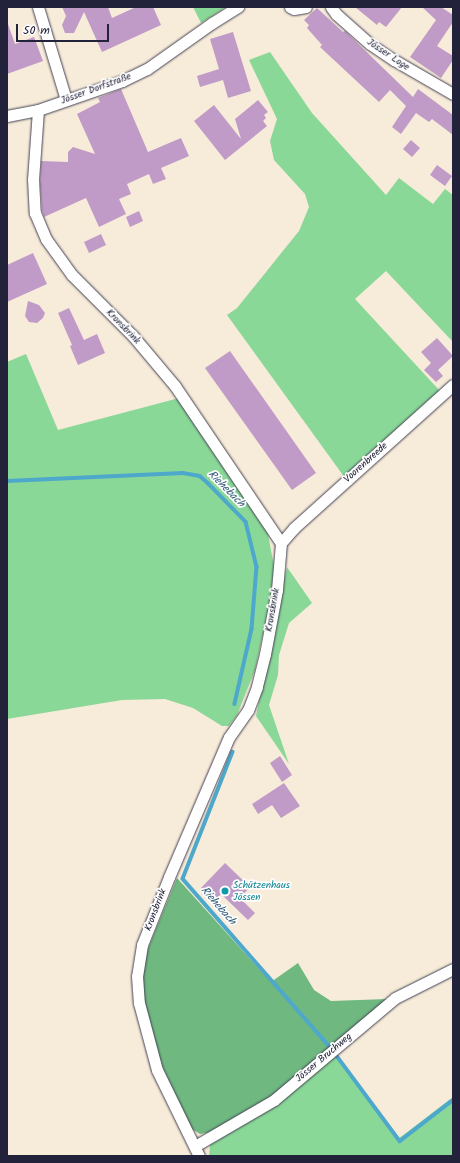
<!DOCTYPE html>
<html>
<head>
<meta charset="utf-8">
<style>
	body { margin:0 }
	#map { position:relative; width:460px; height:1163px; overflow:hidden; background:#f7ebd9; font-family:Kalam,sans-serif }
	div>[style] { position:absolute }
	[style*='--x'] { left:calc(var(--x)*1px); top:calc(var(--y)*1px); width:calc(var(--w)*1px); rotate:calc(var(--a)*1deg) }
	.green>* { inset:0; background:#8ad897 }
	.forest>* { inset:0; background:#6fb880 }
	.stream>* { height:3.5px; margin:-1.75px; padding:0 1.75px; transform-origin:1.75px; border-radius:1.75px; background:#4da8cb }
	.building>* { inset:0; background:#c19bc7 }
	.roads { filter:drop-shadow(0 0 1px #424053) drop-shadow(0 0 1px #424053) }
	.minor>* { height:11px; margin:-5.5px; padding:0 5.5px; transform-origin:5.5px; border-radius:5.5px; background:#fff }
	.dots>* { width:11px; height:11px; translate:-50% -50%; box-sizing:border-box; border:2px solid #fff; border-radius:50% }
	span { translate:-50% -50%; white-space:nowrap; text-align:center; line-height:1.15; -webkit-text-stroke:3.5px #fff; paint-order:stroke }
	.street-label { font-size:10px; color:#22223b }
	.culture-label { font-size:10px; color:#0d838f }
	.left { translate:0 -50%; text-align:left }
	.water-label { font-size:11px; color:#355e7c; font-style:italic }
	.frame { position:absolute; inset:0; border:8px solid #22223b; pointer-events:none }
	.scale { position:absolute; left:16px; top:24px; width:93px; height:18px; box-sizing:border-box; border:2px solid #22223b; border-top:0; padding-left:5px; font-size:12px; line-height:14px; white-space:nowrap; color:#22223b; -webkit-text-stroke:3px #fff; paint-order:stroke }
</style>
</head>
<body>
<div id="map">
	<div class="green">
		<i style="clip-path:polygon(193px 7px,226px 7px,201px 23px)"></i>
		<i style="clip-path:polygon(270px 52px,312px 113px,386px 195px,399px 178px,433px 204px,445px 189px,453px 195px,453px 342px,386px 271px,355px 299px,440px 391px,345px 478px,227px 315px,237px 308px,299px 231px,309px 207px,305px 194px,274px 160px,270px 141px,277px 119px,249px 60px)"></i>
		<i style="clip-path:polygon(26px 354px,58px 430px,183px 397px,267px 529px,274px 566px,271px 596px,255px 670px,237px 715px,229px 726px,222px 726px,193px 708px,165px 699px,122px 700px,7px 719px,7px 362px)"></i>
		<i style="clip-path:polygon(287px 567px,312px 603px,289px 623px,279px 655px,278px 675px,269px 705px,289px 764px,256px 716px)"></i>
		<i style="clip-path:polygon(335px 1053px,398px 1139px,453px 1097px,453px 1156px,209px 1156px,210px 1145px,214px 1139px)"></i>
	</div>
	<div class="forest">
		<i style="clip-path:polygon(177px 878px,271px 982px,298px 963px,314px 990px,331px 1001px,387px 999px,272px 1098px,211px 1132px,200px 1134px,192px 1129px,159px 1060px,141px 987px,147px 951px)"></i>
	</div>
	<div class="stream">
		<i style="--x:7;--y:481;--w:176;--a:-2.6"></i>
		<i style="--x:183;--y:473;--w:17;--a:10"></i>
		<i style="--x:200;--y:476;--w:11;--a:41"></i>
		<i style="--x:208;--y:483;--w:54;--a:45.7"></i>
		<i style="--x:246;--y:522;--w:46;--a:76.3"></i>
		<i style="--x:257;--y:567;--w:62;--a:94.6"></i>
		<i style="--x:252;--y:629;--w:77;--a:102.8"></i>
		<i style="--x:233;--y:752;--w:136;--a:111.5"></i>
		<i style="--x:183;--y:879;--w:223;--a:48.8"></i>
		<i style="--x:337;--y:1056;--w:106;--a:53.5"></i>
		<i style="--x:400;--y:1141;--w:67;--a:-37.7"></i>
	</div>
	<div class="building">
		<i style="clip-path:polygon(62px 7px,108px 7px,112px 18px,136px 7px,153px 7px,161px 25px,102px 52px,84px 12px,74px 33px,65px 33px,62px 25px,66px 16px)"></i>
		<i style="clip-path:polygon(355px 7px,402px 7px,386px 27px,379px 22px,377px 25px)"></i>
		<i style="clip-path:polygon(422px 7px,441px 7px,453px 15px,453px 22px,437px 46px,453px 56px,453px 60px,441px 78px,410px 57px,436px 20px)"></i>
		<i style="clip-path:polygon(317px 8px,343px 32px,345px 31px,413px 97px,418px 89px,453px 115px,453px 135px,432px 119px,429px 122px,416px 113px,401px 134px,392px 127px,406px 106px,390px 90px,379px 102px,320px 47px,322px 45px,307px 28px,309px 25px,304px 20px)"></i>
		<i style="clip-path:polygon(8px 24px,15px 44px,34px 37px,43px 61px,7px 74px)"></i>
		<i style="clip-path:polygon(233px 32px,251px 91px,228px 98px,223px 80px,200px 87px,197px 76px,219px 69px,210px 39px)"></i>
		<i style="clip-path:polygon(121px 89px,148px 152px,181px 138px,189px 156px,161px 168px,166px 179px,153px 184px,149px 174px,127px 184px,131px 194px,119px 199px,126px 214px,99px 227px,86px 198px,44px 217px,42px 210px,40px 184px,41px 161px,68px 162px,68px 152px,73px 147px,95px 154px,77px 114px,100px 102px,98px 98px)"></i>
		<i style="clip-path:polygon(258px 100px,268px 112px,264px 115px,266px 118px,263px 121px,267px 126px,225px 160px,194px 121px,214px 105px,241px 139px,235px 119px)"></i>
		<i style="clip-path:polygon(411px 140px,420px 148px,412px 157px,403px 149px)"></i>
		<i style="clip-path:polygon(437px 165px,452px 176px,445px 186px,430px 175px)"></i>
		<i style="clip-path:polygon(139px 211px,143px 221px,130px 227px,126px 217px)"></i>
		<i style="clip-path:polygon(101px 234px,106px 245px,89px 253px,84px 242px)"></i>
		<i style="clip-path:polygon(33px 253px,47px 284px,7px 302px,7px 265px)"></i>
		<i style="clip-path:polygon(28px 301px,39px 305px,45px 313px,43px 318px,37px 323px,29px 322px,25px 316px)"></i>
		<i style="clip-path:polygon(69px 308px,84px 340px,97px 334px,105px 353px,78px 365px,70px 346px,72px 345px,58px 313px)"></i>
		<i style="clip-path:polygon(437px 338px,453px 356px,438px 370px,443px 376px,436px 382px,424px 370px,431px 363px,421px 352px)"></i>
		<i style="clip-path:polygon(230px 351px,316px 473px,292px 490px,205px 368px)"></i>
		<i style="clip-path:polygon(280px 756px,292px 775px,282px 782px,270px 763px)"></i>
		<i style="clip-path:polygon(284px 783px,300px 806px,281px 818px,272px 805px,258px 814px,252px 804px)"></i>
		<i style="clip-path:polygon(225px 863px,250px 887px,240px 898px,255px 913px,248px 920px,221px 894px,214px 901px,201px 888px)"></i>
	</div>
	<div class="roads">
		<div class="minor">
			<i style="--x:38;--y:7;--w:97;--a:73.2"></i>
			<i style="--x:290;--y:7;--w:4;--a:27"></i>
			<i style="--x:294;--y:9;--w:12;--a:-9"></i>
			<i style="--x:331;--y:7;--w:9;--a:54"></i>
			<i style="--x:336;--y:14;--w:45;--a:41.4"></i>
			<i style="--x:370;--y:44;--w:29;--a:34"></i>
			<i style="--x:394;--y:60;--w:68;--a:30"></i>
			<i style="--x:38;--y:110;--w:69;--a:94.1"></i>
			<i style="--x:33;--y:179;--w:34;--a:87"></i>
			<i style="--x:35;--y:213;--w:28;--a:67"></i>
			<i style="--x:46;--y:239;--w:44;--a:54.2"></i>
			<i style="--x:72;--y:275;--w:86;--a:45"></i>
			<i style="--x:133;--y:336;--w:65;--a:50"></i>
			<i style="--x:175;--y:386;--w:189;--a:56"></i>
			<i style="--x:281;--y:543;--w:47;--a:94.9"></i>
			<i style="--x:277;--y:590;--w:65;--a:100.6"></i>
			<i style="--x:265;--y:654;--w:34;--a:104"></i>
			<i style="--x:257;--y:687;--w:25;--a:111"></i>
			<i style="--x:248;--y:710;--w:33;--a:125"></i>
			<i style="--x:229;--y:737;--w:152;--a:113.2"></i>
			<i style="--x:169;--y:877;--w:73;--a:111.7"></i>
			<i style="--x:142;--y:945;--w:31;--a:99"></i>
			<i style="--x:137;--y:976;--w:27;--a:86"></i>
			<i style="--x:139;--y:1003;--w:69;--a:75"></i>
			<i style="--x:157;--y:1070;--w:96;--a:64"></i>
			<i style="--x:7;--y:116;--w:32;--a:-11"></i>
			<i style="--x:38;--y:110;--w:89;--a:-19"></i>
			<i style="--x:122;--y:81;--w:28;--a:-26"></i>
			<i style="--x:147;--y:69;--w:80;--a:-35.3"></i>
			<i style="--x:212;--y:23;--w:31;--a:-32"></i>
			<i style="--x:281;--y:543;--w:20;--a:-49"></i>
			<i style="--x:294;--y:528;--w:214;--a:-42"></i>
			<i style="--x:195;--y:1146;--w:91;--a:-30.2"></i>
			<i style="--x:274;--y:1100;--w:158;--a:-40.1"></i>
			<i style="--x:395;--y:998;--w:65;--a:-26.6"></i>
		</div>
	</div>
	<div class="dots">
		<i style="left:225px;top:891px;background:#0f9aa8"></i>
	</div>
	<div class="street-label">
		<span style="left:388px;top:55px;rotate:34deg">Jösser Loge</span>
		<span style="left:96px;top:89px;rotate:-20deg">Jösser Dorfstraße</span>
		<span style="left:123px;top:327px;rotate:46deg">Kronsbrink</span>
		<span style="left:366px;top:463px;rotate:-42deg">Voorenbreede</span>
		<span style="left:273px;top:610px;rotate:-80deg">Kronsbrink</span>
		<span style="left:156px;top:910px;rotate:-69deg">Kronsbrink</span>
		<span style="left:324px;top:1058px;rotate:-40deg">Jösser Bruchweg</span>
	</div>
	<div class="culture-label">
		<span class="left" style="left:233px;top:891px">Schützenhaus<br>Jössen</span>
	</div>
	<div class="water-label">
		<span style="left:226px;top:489px;rotate:45deg">Riehebach</span>
		<span style="left:218px;top:906px;rotate:49deg">Riehebach</span>
	</div>
	<div class="frame"></div>
	<div class="scale">50 m</div>
</div>
</body>
</html>
